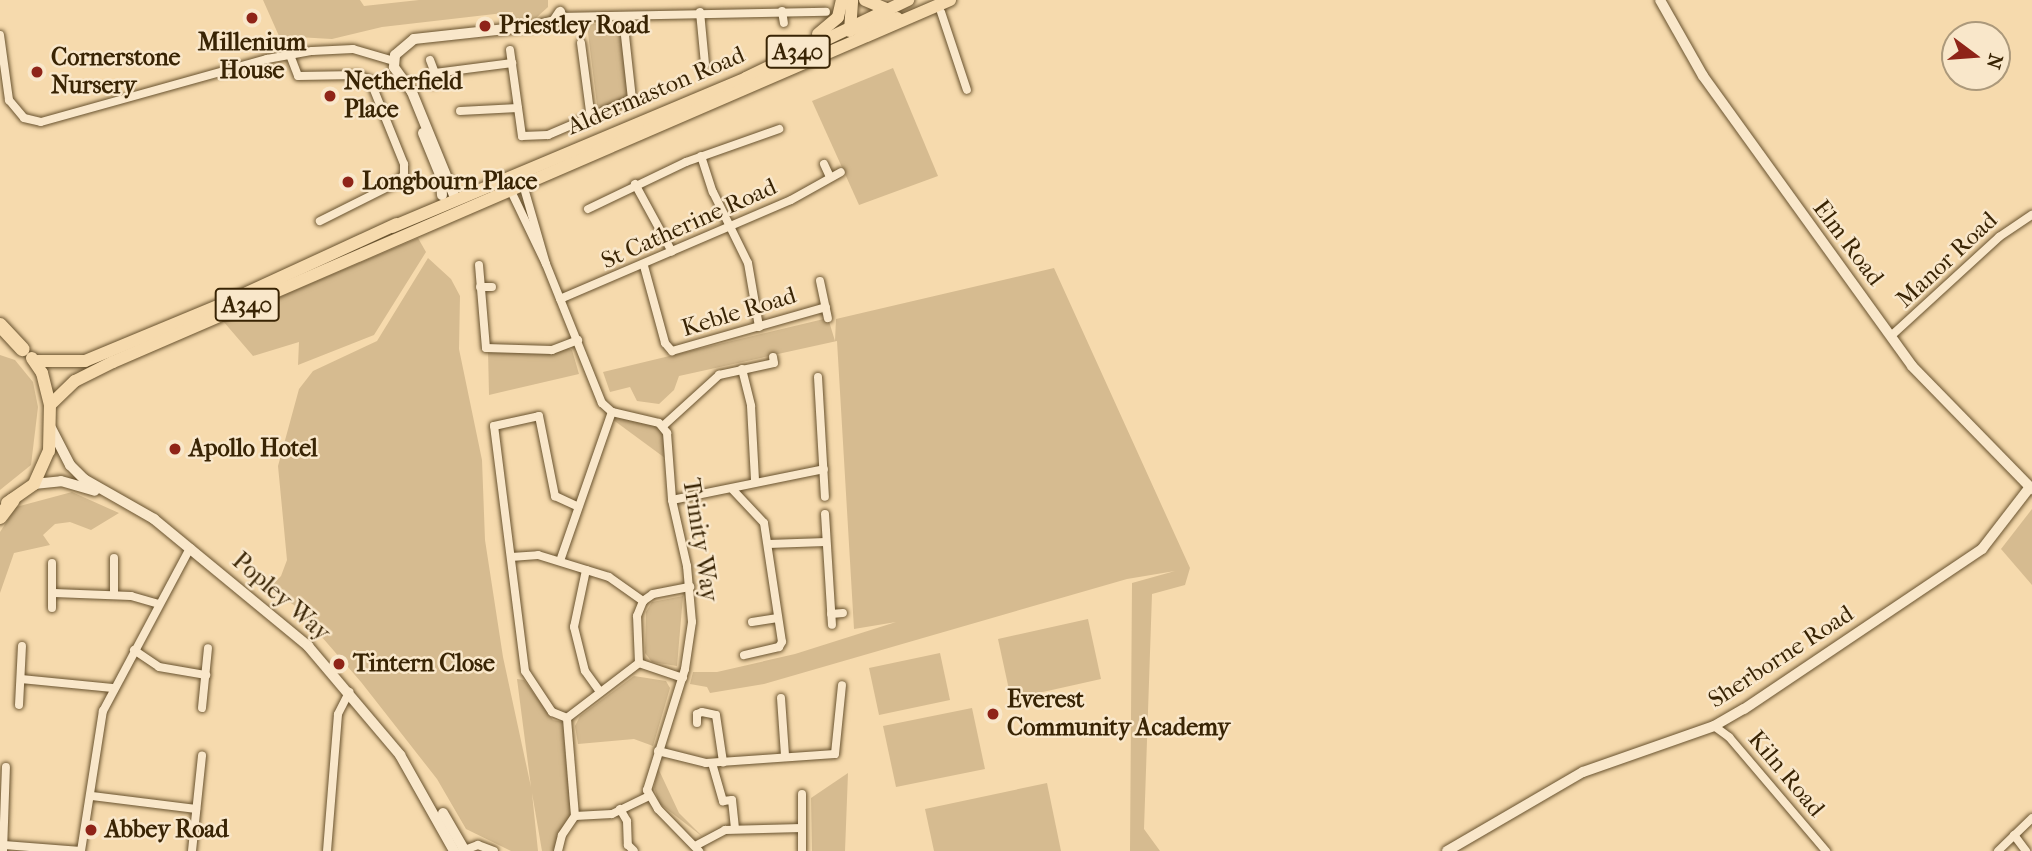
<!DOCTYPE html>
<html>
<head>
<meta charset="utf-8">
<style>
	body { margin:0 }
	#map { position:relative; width:2032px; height:851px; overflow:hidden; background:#f6daad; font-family:"IM FELL French Canon",serif }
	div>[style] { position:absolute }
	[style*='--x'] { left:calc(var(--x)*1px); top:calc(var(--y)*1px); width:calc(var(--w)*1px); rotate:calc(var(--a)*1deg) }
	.green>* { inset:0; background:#d6bb90 }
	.roads { filter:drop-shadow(0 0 2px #68522e) drop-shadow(0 0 2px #68522e) }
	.minor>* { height:8px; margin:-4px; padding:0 4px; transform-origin:4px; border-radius:4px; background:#f9e7ca }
	.tertiary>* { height:10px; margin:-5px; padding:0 5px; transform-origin:5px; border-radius:5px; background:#f9e7ca }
	.primary>* { height:12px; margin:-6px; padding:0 6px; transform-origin:6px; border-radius:6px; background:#f6daad }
	.trunk>* { height:14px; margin:-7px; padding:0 7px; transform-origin:7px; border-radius:7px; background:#f6daad }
	.dots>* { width:19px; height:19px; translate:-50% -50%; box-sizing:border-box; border:4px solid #f9e7ca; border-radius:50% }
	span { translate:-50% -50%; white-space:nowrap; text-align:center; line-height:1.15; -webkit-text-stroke:5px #f9e7ca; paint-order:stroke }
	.shield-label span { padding:2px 5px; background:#f9e7ca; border:2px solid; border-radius:5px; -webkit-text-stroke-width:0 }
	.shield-label { font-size:23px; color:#392404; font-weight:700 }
	.poi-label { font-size:24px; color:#392404; font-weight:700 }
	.left { translate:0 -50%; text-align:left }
	.street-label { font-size:24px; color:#392404 }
	.north { position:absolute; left:1941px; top:21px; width:70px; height:70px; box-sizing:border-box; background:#f9e7ca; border:2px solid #ac997b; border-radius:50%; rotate:106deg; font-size:19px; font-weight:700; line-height:28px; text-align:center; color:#392404 }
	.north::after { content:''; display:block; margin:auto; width:24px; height:32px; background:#8f2418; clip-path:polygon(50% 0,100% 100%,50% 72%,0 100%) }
</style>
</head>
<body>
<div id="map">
	<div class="green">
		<i style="clip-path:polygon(263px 0,360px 0,364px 6px,419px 0,548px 0,548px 7px,536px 18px,513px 20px,513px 12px,382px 27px,332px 39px,279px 36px)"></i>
		<i style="clip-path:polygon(616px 21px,620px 23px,629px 95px,605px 109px,597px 105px,587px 25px)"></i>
		<i style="clip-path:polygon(893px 68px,938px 176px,859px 205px,812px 101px)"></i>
		<i style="clip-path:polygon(418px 238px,426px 252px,374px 335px,298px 365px,299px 342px,253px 356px,223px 321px)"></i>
		<i style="clip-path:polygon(428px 258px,451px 279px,460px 296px,459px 349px,482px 460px,485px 540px,503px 657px,531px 787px,517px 679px,524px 680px,553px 720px,563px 722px,571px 814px,555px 851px,542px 851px,532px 793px,538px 851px,511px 851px,466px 829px,437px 779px,361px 682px,294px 605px,268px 589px,281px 576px,287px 560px,278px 466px,299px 389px,313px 371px,377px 341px)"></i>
		<i style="clip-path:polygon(1054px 268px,1190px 568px,1185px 585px,1152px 594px,1144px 829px,1160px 851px,1130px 851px,1132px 583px,1175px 571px,1127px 579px,764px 684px,710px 693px,707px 687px,690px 684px,693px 672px,717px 672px,795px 654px,896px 622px,854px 629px,837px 341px,679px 376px,674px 390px,659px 404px,637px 401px,630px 387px,610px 392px,603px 372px,828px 318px,835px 341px,836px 319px)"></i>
		<i style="clip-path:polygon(565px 347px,572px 350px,579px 374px,489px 395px,488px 350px)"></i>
		<i style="clip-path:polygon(0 355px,15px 360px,33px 382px,38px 407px,31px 465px,0 490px)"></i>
		<i style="clip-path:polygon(617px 416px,658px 425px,665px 435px,665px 458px,612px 419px)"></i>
		<i style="clip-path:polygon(72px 492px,119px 513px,91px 530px,70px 522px,55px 524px,43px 535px,50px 545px,14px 553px,0 593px,0 532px,16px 507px)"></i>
		<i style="clip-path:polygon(2032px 509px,2032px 585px,2001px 549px)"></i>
		<i style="clip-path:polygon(683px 596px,677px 666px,652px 662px,645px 653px,646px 612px,652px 602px)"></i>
		<i style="clip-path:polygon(1088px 619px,1101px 679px,1011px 699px,998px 639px)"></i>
		<i style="clip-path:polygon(940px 653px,950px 700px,879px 715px,869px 668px)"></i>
		<i style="clip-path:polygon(634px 676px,666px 681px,670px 688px,653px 746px,634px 739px,578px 744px,575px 726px,580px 716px)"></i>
		<i style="clip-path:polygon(972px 708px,985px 769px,896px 787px,883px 726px)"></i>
		<i style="clip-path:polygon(658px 768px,679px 813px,703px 837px,659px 803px,654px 787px)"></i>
		<i style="clip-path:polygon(848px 773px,845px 851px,812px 851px,811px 798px)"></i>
		<i style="clip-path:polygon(1047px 783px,1061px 851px,934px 851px,925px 809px)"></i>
	</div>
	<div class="roads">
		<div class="minor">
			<i style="--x:782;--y:11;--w:12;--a:81"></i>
			<i style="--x:700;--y:12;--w:52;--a:84.5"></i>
			<i style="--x:941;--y:12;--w:82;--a:71.6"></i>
			<i style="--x:558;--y:17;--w:268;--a:-1.1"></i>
			<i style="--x:0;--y:35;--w:66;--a:82.1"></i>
			<i style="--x:9;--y:100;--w:23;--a:50"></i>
			<i style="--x:24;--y:118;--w:17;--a:13"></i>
			<i style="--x:41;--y:122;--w:235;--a:-15.6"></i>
			<i style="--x:267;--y:59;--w:46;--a:-10.1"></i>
			<i style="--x:312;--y:51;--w:41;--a:-2.8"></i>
			<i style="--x:353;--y:49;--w:43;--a:16.3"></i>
			<i style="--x:581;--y:43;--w:77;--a:82.5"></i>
			<i style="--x:510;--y:50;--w:87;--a:82.1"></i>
			<i style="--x:522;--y:136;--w:26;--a:-2"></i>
			<i style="--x:548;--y:135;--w:91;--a:-23.2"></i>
			<i style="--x:632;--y:99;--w:82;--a:-96.3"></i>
			<i style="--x:290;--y:55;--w:22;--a:69"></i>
			<i style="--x:298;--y:76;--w:60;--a:-1"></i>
			<i style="--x:358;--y:75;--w:13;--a:23"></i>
			<i style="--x:370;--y:80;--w:91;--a:68"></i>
			<i style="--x:404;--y:164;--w:11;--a:90"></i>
			<i style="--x:404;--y:175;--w:13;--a:138"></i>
			<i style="--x:394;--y:184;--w:83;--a:153.4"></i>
			<i style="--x:430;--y:60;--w:14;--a:69"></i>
			<i style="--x:435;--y:73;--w:78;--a:-7.4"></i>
			<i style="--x:433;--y:84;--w:11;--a:-80"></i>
			<i style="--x:460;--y:111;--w:58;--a:-3"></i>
			<i style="--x:701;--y:156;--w:38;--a:72"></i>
			<i style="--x:713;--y:192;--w:79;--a:63.8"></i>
			<i style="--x:748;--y:263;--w:65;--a:80.2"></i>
			<i style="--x:824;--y:164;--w:14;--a:65"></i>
			<i style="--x:522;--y:181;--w:86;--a:73.9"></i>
			<i style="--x:546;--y:264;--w:150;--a:68.1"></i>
			<i style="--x:602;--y:403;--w:13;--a:42"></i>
			<i style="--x:612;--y:412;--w:48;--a:13.2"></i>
			<i style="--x:659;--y:423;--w:13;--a:51"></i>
			<i style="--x:667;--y:433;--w:67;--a:85.7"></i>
			<i style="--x:672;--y:500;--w:68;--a:77.2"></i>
			<i style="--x:687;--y:566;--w:56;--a:84.9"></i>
			<i style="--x:692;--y:622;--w:48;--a:98.5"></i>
			<i style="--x:685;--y:669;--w:127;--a:107.4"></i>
			<i style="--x:647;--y:790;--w:22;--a:60"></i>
			<i style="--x:658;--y:809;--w:59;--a:45.7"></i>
			<i style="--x:635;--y:184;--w:77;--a:61.4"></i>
			<i style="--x:510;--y:189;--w:83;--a:64.4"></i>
			<i style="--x:588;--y:209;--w:109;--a:-25.6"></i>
			<i style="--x:686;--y:162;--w:99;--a:-19.5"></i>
			<i style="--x:479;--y:265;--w:83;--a:85.2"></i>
			<i style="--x:486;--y:348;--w:66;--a:1.7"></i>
			<i style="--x:552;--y:350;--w:28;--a:-21"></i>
			<i style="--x:644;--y:266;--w:80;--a:74.7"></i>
			<i style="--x:665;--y:343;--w:11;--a:49"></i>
			<i style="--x:672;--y:351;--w:160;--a:-15.9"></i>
			<i style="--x:820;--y:281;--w:38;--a:78"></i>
			<i style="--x:480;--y:287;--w:12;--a:0"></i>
			<i style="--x:560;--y:299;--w:251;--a:-23.2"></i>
			<i style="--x:791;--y:200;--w:57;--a:-29.2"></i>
			<i style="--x:1891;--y:336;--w:147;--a:-42.5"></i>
			<i style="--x:1999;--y:237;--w:40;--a:-34"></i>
			<i style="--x:742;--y:369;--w:38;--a:76"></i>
			<i style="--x:751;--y:406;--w:75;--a:86.9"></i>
			<i style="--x:818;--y:377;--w:120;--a:86.7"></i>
			<i style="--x:663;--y:426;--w:76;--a:-42.3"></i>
			<i style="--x:719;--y:375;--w:56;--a:-12.3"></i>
			<i style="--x:774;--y:363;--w:6;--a:-99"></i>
			<i style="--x:733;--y:490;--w:45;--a:46.8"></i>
			<i style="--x:764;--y:523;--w:120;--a:81.4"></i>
			<i style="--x:782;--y:642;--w:6;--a:121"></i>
			<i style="--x:779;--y:647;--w:36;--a:167"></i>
			<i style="--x:672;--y:500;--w:155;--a:-11.5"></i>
			<i style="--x:825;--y:514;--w:111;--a:86.4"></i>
			<i style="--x:768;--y:544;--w:58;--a:-2"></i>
			<i style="--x:511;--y:557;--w:27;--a:-4"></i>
			<i style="--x:538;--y:555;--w:74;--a:17.2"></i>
			<i style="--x:609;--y:577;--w:42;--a:35.2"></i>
			<i style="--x:560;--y:561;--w:158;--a:-70.8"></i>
			<i style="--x:586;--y:570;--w:58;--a:101.9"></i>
			<i style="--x:574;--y:627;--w:45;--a:76"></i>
			<i style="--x:585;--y:671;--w:26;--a:54"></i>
			<i style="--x:54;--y:593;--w:77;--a:2.2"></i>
			<i style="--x:131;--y:596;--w:29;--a:16"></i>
			<i style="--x:114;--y:595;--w:37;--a:-90"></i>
			<i style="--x:52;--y:608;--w:45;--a:-90"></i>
			<i style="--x:831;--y:614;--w:12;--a:-5"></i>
			<i style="--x:752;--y:622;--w:26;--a:-9"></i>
			<i style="--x:134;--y:650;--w:30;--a:34"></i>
			<i style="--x:159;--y:667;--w:48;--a:9.7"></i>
			<i style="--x:683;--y:678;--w:46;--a:-161.2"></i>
			<i style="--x:639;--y:663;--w:47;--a:-92.4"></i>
			<i style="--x:637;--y:616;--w:16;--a:-68"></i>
			<i style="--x:643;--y:601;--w:12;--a:-35"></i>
			<i style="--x:653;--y:594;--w:38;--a:-11"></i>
			<i style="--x:21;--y:679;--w:92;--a:5.6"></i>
			<i style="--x:781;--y:698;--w:57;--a:86"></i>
			<i style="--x:19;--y:705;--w:59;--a:-87.1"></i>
			<i style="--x:202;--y:708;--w:60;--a:-84.3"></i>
			<i style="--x:567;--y:718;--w:16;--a:-158"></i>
			<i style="--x:552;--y:712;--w:49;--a:-123.4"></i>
			<i style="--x:525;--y:671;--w:247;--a:-97.2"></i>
			<i style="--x:494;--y:426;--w:46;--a:-12.5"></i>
			<i style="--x:539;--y:416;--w:82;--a:78.7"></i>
			<i style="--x:555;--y:496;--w:23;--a:25"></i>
			<i style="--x:567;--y:718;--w:91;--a:-37.4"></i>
			<i style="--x:697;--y:723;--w:9;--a:-90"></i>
			<i style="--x:697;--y:714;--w:5;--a:-22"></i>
			<i style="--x:702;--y:712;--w:14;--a:12"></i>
			<i style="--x:716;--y:715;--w:48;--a:81.5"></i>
			<i style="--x:1714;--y:726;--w:19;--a:36"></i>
			<i style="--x:1729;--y:737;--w:150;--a:49.6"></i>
			<i style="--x:658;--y:751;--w:49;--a:14"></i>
			<i style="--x:706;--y:763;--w:129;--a:-4"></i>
			<i style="--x:835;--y:754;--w:69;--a:-84.2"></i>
			<i style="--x:712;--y:763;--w:40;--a:74"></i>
			<i style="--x:723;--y:801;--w:9;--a:-6"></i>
			<i style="--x:732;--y:800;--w:29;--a:84"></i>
			<i style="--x:92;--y:796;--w:105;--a:7.1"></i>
			<i style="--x:620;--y:809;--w:14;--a:60"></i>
			<i style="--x:627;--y:821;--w:24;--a:88"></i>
			<i style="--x:628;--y:845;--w:8;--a:45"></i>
			<i style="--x:575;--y:816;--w:37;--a:-3"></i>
			<i style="--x:612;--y:814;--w:41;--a:-25.9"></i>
			<i style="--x:802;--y:828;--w:34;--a:-90"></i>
			<i style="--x:2014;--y:835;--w:20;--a:53"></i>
			<i style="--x:4;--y:845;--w:77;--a:4.5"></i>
			<i style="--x:697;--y:845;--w:32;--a:-28"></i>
			<i style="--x:725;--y:830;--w:77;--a:-1.5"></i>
			<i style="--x:802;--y:828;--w:23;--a:90"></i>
			<i style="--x:3;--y:851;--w:84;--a:-88"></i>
			<i style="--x:81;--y:851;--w:142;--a:-81.1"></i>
			<i style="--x:103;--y:711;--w:185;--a:-61.9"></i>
			<i style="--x:192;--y:851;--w:96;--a:-84"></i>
			<i style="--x:327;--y:851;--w:137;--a:-85.4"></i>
			<i style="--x:338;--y:714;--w:25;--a:-63"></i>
			<i style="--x:462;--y:851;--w:17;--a:-21"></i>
			<i style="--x:478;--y:845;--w:17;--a:21"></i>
			<i style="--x:558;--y:851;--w:16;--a:-76"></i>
			<i style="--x:562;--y:835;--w:23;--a:-56"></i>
			<i style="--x:575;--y:816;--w:98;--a:-94.7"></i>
			<i style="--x:1998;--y:851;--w:47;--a:-44.1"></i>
		</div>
		<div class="tertiary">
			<i style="--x:1660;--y:0;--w:87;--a:60.5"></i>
			<i style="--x:1703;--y:76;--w:357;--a:54.2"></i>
			<i style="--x:1912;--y:366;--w:172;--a:45.7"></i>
			<i style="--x:423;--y:133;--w:48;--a:67.8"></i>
			<i style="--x:441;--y:177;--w:18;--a:87"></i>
			<i style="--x:456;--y:200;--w:117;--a:-112.2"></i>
			<i style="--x:412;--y:92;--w:31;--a:-126"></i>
			<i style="--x:394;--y:67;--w:12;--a:-85"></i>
			<i style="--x:395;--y:55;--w:25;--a:-40"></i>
			<i style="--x:414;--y:39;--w:120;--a:-6.2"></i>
			<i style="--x:533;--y:26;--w:22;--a:-13"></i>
			<i style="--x:554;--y:21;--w:11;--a:-56"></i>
			<i style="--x:51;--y:428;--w:42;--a:62.8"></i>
			<i style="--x:70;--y:465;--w:20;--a:45"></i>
			<i style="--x:84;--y:479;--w:81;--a:29.7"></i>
			<i style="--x:154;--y:519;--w:200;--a:39.5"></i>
			<i style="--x:308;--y:646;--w:143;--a:49.8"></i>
			<i style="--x:400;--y:755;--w:110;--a:60.6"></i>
			<i style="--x:34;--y:484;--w:27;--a:-6"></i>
			<i style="--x:61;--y:481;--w:35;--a:16"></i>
			<i style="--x:443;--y:813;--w:44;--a:59.9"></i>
			<i style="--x:1447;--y:851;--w:157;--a:-30.2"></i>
			<i style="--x:1583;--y:772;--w:139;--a:-19.3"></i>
			<i style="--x:1714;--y:726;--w:34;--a:-30"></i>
			<i style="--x:1744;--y:709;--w:287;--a:-33.9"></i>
			<i style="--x:1982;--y:549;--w:78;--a:-52.3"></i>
		</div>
		<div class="primary">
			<i style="--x:865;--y:0;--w:23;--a:23"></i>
			<i style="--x:858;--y:30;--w:41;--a:-17.1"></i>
			<i style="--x:850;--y:31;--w:31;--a:-86"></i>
			<i style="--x:818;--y:34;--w:26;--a:-40"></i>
			<i style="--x:838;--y:17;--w:17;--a:-77"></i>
			<i style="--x:392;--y:227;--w:384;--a:-22.8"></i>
			<i style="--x:746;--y:78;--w:180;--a:-25.7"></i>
			<i style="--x:35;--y:361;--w:50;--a:0"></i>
			<i style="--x:85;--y:361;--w:152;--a:-22.5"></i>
			<i style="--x:225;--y:303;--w:189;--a:-24.7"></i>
			<i style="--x:50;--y:405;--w:35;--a:-44"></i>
			<i style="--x:75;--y:381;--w:42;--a:-26.6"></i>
			<i style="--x:113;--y:362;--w:912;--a:-23.39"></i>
			<i style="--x:7;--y:503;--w:33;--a:-35"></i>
			<i style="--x:34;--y:484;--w:36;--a:-66"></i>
			<i style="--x:49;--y:451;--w:46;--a:-88.8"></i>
			<i style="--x:50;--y:405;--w:33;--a:-104"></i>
			<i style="--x:42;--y:373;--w:18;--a:-124"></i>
		</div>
		<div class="trunk">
			<i style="--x:0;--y:325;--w:33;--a:47"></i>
			<i style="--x:0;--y:517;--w:21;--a:-53"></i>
		</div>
	</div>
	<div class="dots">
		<i style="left:252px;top:18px;background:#8f2418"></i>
		<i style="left:485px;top:26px;background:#8f2418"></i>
		<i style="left:37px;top:72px;background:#8f2418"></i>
		<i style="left:330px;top:96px;background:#8f2418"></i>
		<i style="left:348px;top:182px;background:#8f2418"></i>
		<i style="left:175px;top:449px;background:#8f2418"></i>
		<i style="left:339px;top:664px;background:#8f2418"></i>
		<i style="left:993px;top:714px;background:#8f2418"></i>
		<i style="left:91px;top:830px;background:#8f2418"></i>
	</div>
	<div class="shield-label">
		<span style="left:798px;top:52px">A340</span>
		<span style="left:247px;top:305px">A340</span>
	</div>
	<div class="poi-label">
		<span class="left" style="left:499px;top:26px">Priestley Road</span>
		<span style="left:252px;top:57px">Millenium<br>House</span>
		<span class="left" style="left:51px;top:72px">Cornerstone<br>Nursery</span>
		<span class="left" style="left:344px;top:96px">Netherfield<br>Place</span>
		<span class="left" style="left:362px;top:182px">Longbourn Place</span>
		<span class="left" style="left:189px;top:449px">Apollo Hotel</span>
		<span class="left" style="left:353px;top:664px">Tintern Close</span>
		<span class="left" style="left:1007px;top:714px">Everest<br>Community Academy</span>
		<span class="left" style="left:105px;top:830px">Abbey Road</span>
	</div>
	<div class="street-label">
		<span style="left:656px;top:91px;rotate:-23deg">Aldermaston Road</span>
		<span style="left:689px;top:224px;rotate:-24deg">St Catherine Road</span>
		<span style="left:1848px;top:243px;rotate:53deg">Elm Road</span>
		<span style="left:1947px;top:260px;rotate:-43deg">Manor Road</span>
		<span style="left:739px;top:312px;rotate:-17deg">Keble Road</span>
		<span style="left:700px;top:540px;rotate:81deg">Trinity Way</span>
		<span style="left:281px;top:597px;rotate:41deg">Popley Way</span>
		<span style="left:1781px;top:657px;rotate:-33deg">Sherborne Road</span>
		<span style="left:1786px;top:774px;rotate:50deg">Kiln Road</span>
	</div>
	<div class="north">N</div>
</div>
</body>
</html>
